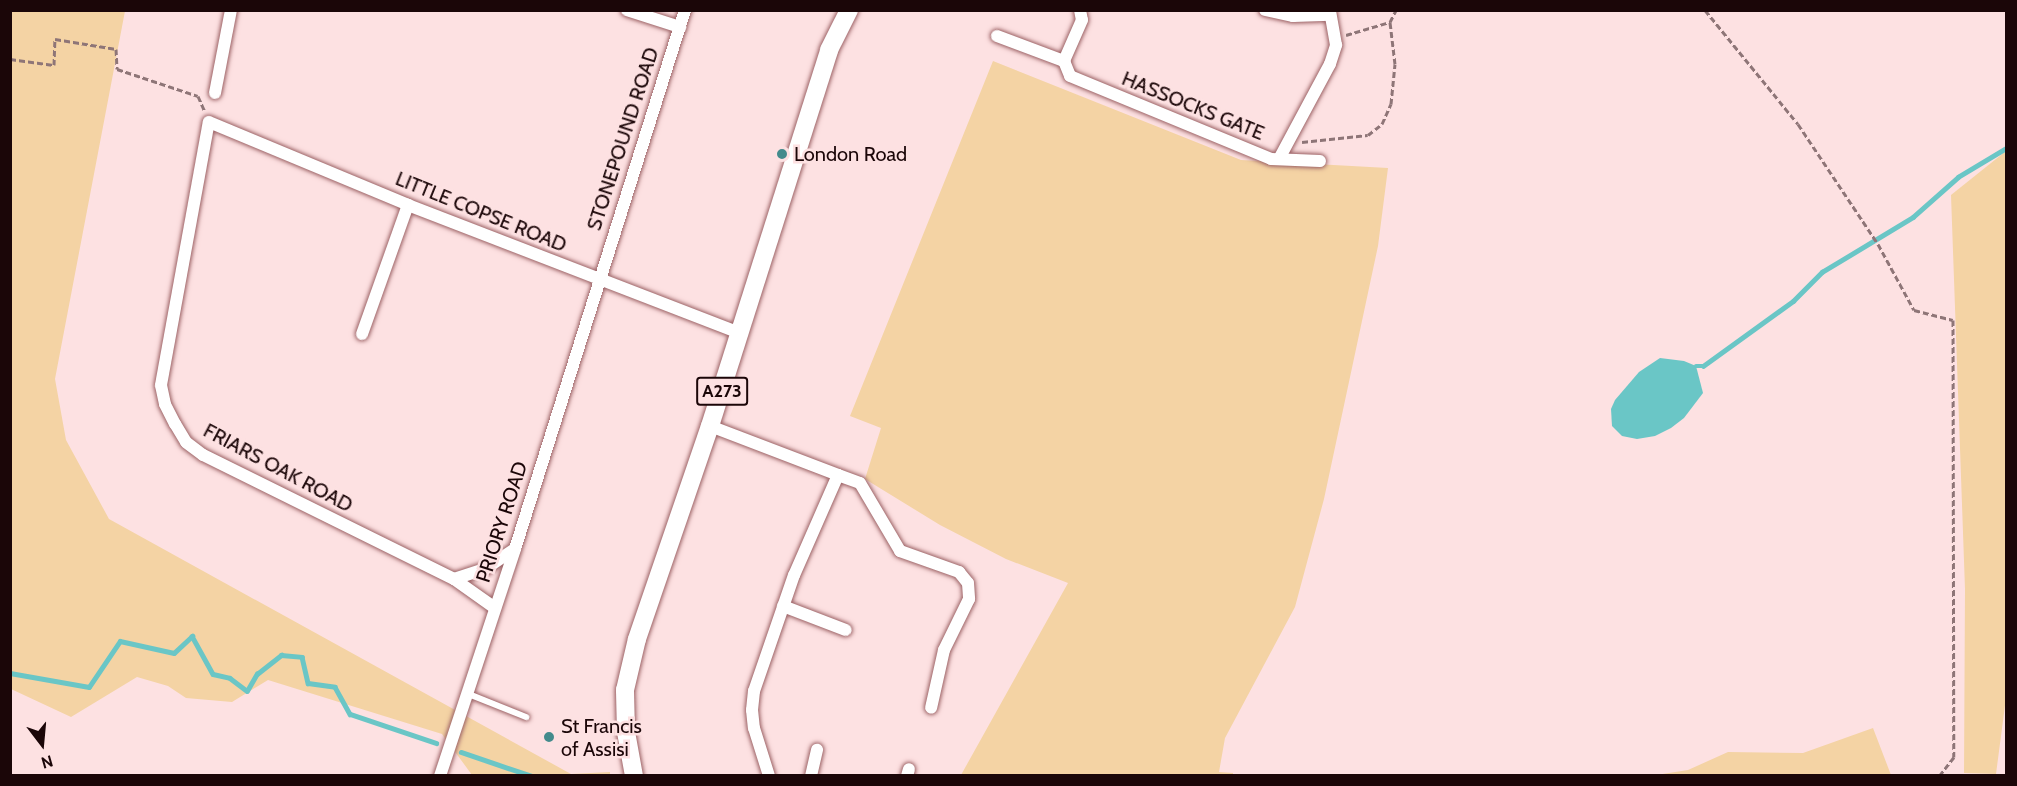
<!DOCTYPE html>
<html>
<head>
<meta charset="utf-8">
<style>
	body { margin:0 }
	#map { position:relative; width:2017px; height:786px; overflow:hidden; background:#fde1e2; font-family:Cabin,sans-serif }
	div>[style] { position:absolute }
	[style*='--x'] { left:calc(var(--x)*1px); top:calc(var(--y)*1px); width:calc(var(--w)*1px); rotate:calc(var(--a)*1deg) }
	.green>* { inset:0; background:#f4d3a4 }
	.water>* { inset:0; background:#6ac6c6 }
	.stream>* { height:4.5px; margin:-2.25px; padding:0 2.25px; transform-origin:2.25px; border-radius:2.25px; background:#6ac6c6 }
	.path>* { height:3px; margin-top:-1.5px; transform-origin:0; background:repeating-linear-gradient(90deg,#8e7577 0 6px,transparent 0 9px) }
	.roads { filter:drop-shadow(0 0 2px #9c6265) drop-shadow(0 0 2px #9c6265) }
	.service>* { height:6px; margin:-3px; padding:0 3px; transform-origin:3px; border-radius:3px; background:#fff }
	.minor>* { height:12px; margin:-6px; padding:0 6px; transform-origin:6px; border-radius:6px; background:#fff }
	.primary>* { height:18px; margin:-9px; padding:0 9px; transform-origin:9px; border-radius:9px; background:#fff }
	.dots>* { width:16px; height:16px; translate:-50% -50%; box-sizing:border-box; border:3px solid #fde1e2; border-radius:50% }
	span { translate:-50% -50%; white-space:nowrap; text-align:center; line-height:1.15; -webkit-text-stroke:5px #fde1e2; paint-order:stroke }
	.shield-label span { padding:2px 4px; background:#fde1e2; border:2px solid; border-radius:4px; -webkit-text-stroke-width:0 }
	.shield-label { font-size:18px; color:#1b0608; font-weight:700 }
	.street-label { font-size:20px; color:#1b0608 }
	.poi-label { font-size:20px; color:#1b0608 }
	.left { translate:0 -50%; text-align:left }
	.frame { position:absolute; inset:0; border:12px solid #1b0608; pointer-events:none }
	.north { position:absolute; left:12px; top:714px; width:60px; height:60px; -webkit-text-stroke:4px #fde1e2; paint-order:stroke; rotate:164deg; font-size:16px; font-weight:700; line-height:24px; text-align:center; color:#1b0608 }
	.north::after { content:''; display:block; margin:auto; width:21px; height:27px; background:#1b0608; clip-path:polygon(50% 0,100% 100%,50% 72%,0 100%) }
</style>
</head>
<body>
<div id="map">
	<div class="green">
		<i style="clip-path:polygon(11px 11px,125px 11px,55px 379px,66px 440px,109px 519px,571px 774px,610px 772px,610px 775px,472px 775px,442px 734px,268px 680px,232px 702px,186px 698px,168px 686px,137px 677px,71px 717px,11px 689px)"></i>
		<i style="clip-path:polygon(993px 61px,1241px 160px,1388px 168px,1378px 246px,1324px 499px,1295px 607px,1225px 738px,1219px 772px,1233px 773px,1233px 775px,961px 775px,1068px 583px,1006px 559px,940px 525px,865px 479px,881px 428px,850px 416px)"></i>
		<i style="clip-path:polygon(2006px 151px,2006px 698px,1996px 774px,1964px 773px,1965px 589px,1951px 195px)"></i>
		<i style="clip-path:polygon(1873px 728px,1891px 775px,1656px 775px,1688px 770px,1728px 752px,1803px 753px)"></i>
	</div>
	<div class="water">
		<i style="clip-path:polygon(1660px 358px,1684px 361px,1696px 366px,1703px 393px,1684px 418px,1671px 428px,1655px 436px,1637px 439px,1622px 436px,1612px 426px,1611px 409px,1615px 400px,1639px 372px)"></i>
	</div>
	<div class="stream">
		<i style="--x:1696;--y:366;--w:7;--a:0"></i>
		<i style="--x:1703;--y:366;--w:111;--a:-35.8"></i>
		<i style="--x:1793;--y:301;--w:41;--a:-45"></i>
		<i style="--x:1822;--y:272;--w:106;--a:-31.1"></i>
		<i style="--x:1913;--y:217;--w:60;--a:-41.6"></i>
		<i style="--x:1958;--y:177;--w:56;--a:-31.1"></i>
		<i style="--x:10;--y:673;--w:80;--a:10"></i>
		<i style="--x:89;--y:687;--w:55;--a:-56"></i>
		<i style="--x:120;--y:641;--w:55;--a:12.5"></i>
		<i style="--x:174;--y:653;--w:25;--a:-43"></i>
		<i style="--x:192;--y:636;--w:43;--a:61.1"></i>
		<i style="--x:213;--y:674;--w:17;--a:13"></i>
		<i style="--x:230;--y:678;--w:21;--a:37"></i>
		<i style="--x:247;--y:691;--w:20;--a:-60"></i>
		<i style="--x:257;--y:674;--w:31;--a:-38"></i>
		<i style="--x:281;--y:655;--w:21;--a:5"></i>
		<i style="--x:302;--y:657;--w:27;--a:77"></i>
		<i style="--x:308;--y:683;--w:27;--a:8"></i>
		<i style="--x:335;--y:687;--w:31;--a:61"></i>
		<i style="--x:350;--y:714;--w:91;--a:18.6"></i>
		<i style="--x:461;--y:752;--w:75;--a:18.7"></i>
	</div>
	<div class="path">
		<i style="--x:1705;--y:10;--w:147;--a:50.8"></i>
		<i style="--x:1798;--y:124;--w:144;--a:56.3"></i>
		<i style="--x:1878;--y:244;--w:75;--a:61.4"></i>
		<i style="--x:1914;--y:310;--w:40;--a:14.4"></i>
		<i style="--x:1953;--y:320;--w:437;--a:89.9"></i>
		<i style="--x:1954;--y:757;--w:24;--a:128"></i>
		<i style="--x:1346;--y:35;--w:46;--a:-16.5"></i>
		<i style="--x:10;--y:59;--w:44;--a:7.8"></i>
		<i style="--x:54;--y:65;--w:26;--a:-88"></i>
		<i style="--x:55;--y:39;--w:62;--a:9.3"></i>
		<i style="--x:116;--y:49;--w:20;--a:87"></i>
		<i style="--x:117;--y:69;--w:85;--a:18.4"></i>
		<i style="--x:198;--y:96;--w:17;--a:66"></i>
		<i style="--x:1302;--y:142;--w:66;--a:-6.1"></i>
		<i style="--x:1368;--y:135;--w:18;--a:-38"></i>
		<i style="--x:1382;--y:124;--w:22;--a:-66"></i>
		<i style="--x:1391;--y:104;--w:40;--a:-84.3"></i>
		<i style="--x:1395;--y:64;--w:42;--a:-96.8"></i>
		<i style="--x:1390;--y:22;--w:13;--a:-63"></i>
	</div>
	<div class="roads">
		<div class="service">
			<i style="--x:466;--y:693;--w:65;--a:21.8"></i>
		</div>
		<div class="minor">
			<i style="--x:627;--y:10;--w:56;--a:17.8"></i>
			<i style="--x:1080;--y:10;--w:10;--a:79"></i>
			<i style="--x:1082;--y:20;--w:45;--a:113.7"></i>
			<i style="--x:1064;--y:61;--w:16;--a:68"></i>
			<i style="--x:1070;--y:76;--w:217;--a:22.4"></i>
			<i style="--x:1271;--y:159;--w:49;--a:2.3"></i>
			<i style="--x:1265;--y:10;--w:29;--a:12"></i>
			<i style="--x:1293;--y:16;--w:37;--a:-2"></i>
			<i style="--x:997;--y:36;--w:72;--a:20.5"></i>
			<i style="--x:215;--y:93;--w:85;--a:-79.1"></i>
			<i style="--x:1279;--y:159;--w:108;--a:-61.8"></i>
			<i style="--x:1330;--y:64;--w:20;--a:-72"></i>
			<i style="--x:1336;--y:45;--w:36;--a:-100"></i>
			<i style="--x:362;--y:334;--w:137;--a:-70.4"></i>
			<i style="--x:710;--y:426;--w:137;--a:20.9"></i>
			<i style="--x:838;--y:475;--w:109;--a:113.7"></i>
			<i style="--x:794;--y:575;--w:123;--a:109"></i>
			<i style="--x:754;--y:691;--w:19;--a:96"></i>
			<i style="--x:752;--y:710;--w:18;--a:84"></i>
			<i style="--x:754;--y:728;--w:50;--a:72.6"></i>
			<i style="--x:838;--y:475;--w:23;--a:20"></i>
			<i style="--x:860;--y:483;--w:79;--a:59.5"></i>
			<i style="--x:900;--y:551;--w:63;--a:19.6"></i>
			<i style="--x:959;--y:572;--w:14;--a:51"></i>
			<i style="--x:968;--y:583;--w:16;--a:86"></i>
			<i style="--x:969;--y:599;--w:57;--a:116.1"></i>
			<i style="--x:944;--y:650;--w:59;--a:102.6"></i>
			<i style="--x:454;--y:579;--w:33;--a:-18"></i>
			<i style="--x:485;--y:569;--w:36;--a:-34"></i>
			<i style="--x:783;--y:606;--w:67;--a:20.9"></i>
			<i style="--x:495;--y:608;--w:50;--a:-144.7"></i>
			<i style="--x:454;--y:579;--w:280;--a:-153.7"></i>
			<i style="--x:203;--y:455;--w:21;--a:-143"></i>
			<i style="--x:186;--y:442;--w:21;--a:-121"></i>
			<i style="--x:175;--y:424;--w:22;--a:-117"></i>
			<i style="--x:165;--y:404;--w:19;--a:-102"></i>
			<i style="--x:161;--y:385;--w:267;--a:-79.7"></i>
			<i style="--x:209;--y:122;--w:216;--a:22.6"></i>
			<i style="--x:408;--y:205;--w:356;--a:21.1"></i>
			<i style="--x:440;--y:776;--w:239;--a:-71.7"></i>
			<i style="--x:515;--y:549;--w:565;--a:-72.49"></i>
			<i style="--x:811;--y:776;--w:27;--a:-77"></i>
			<i style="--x:907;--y:776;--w:7;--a:-74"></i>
		</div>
		<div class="primary">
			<i style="--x:634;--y:776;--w:45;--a:-100.3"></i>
			<i style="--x:626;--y:732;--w:42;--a:-91.4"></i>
			<i style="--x:625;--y:690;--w:52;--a:-76.8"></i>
			<i style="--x:637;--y:639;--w:225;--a:-71.1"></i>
			<i style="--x:710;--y:426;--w:394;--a:-72.4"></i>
			<i style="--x:829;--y:50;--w:45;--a:-63.4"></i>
		</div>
	</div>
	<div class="dots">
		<i style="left:782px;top:154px;background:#438b8c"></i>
		<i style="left:549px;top:737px;background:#438b8c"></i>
	</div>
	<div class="shield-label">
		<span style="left:722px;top:391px">A273</span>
	</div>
	<div class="street-label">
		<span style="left:1193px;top:106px;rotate:22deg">HASSOCKS GATE</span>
		<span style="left:623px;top:139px;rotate:-72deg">STONEPOUND ROAD</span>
		<span style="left:481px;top:212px;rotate:22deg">LITTLE COPSE ROAD</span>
		<span style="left:278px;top:468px;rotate:28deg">FRIARS OAK ROAD</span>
		<span style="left:502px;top:522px;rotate:-72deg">PRIORY ROAD</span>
	</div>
	<div class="poi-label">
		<span class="left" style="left:794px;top:154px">London Road</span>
		<span class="left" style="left:561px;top:738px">St Francis<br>of Assisi</span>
	</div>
	<div class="frame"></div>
	<div class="north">N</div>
</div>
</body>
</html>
